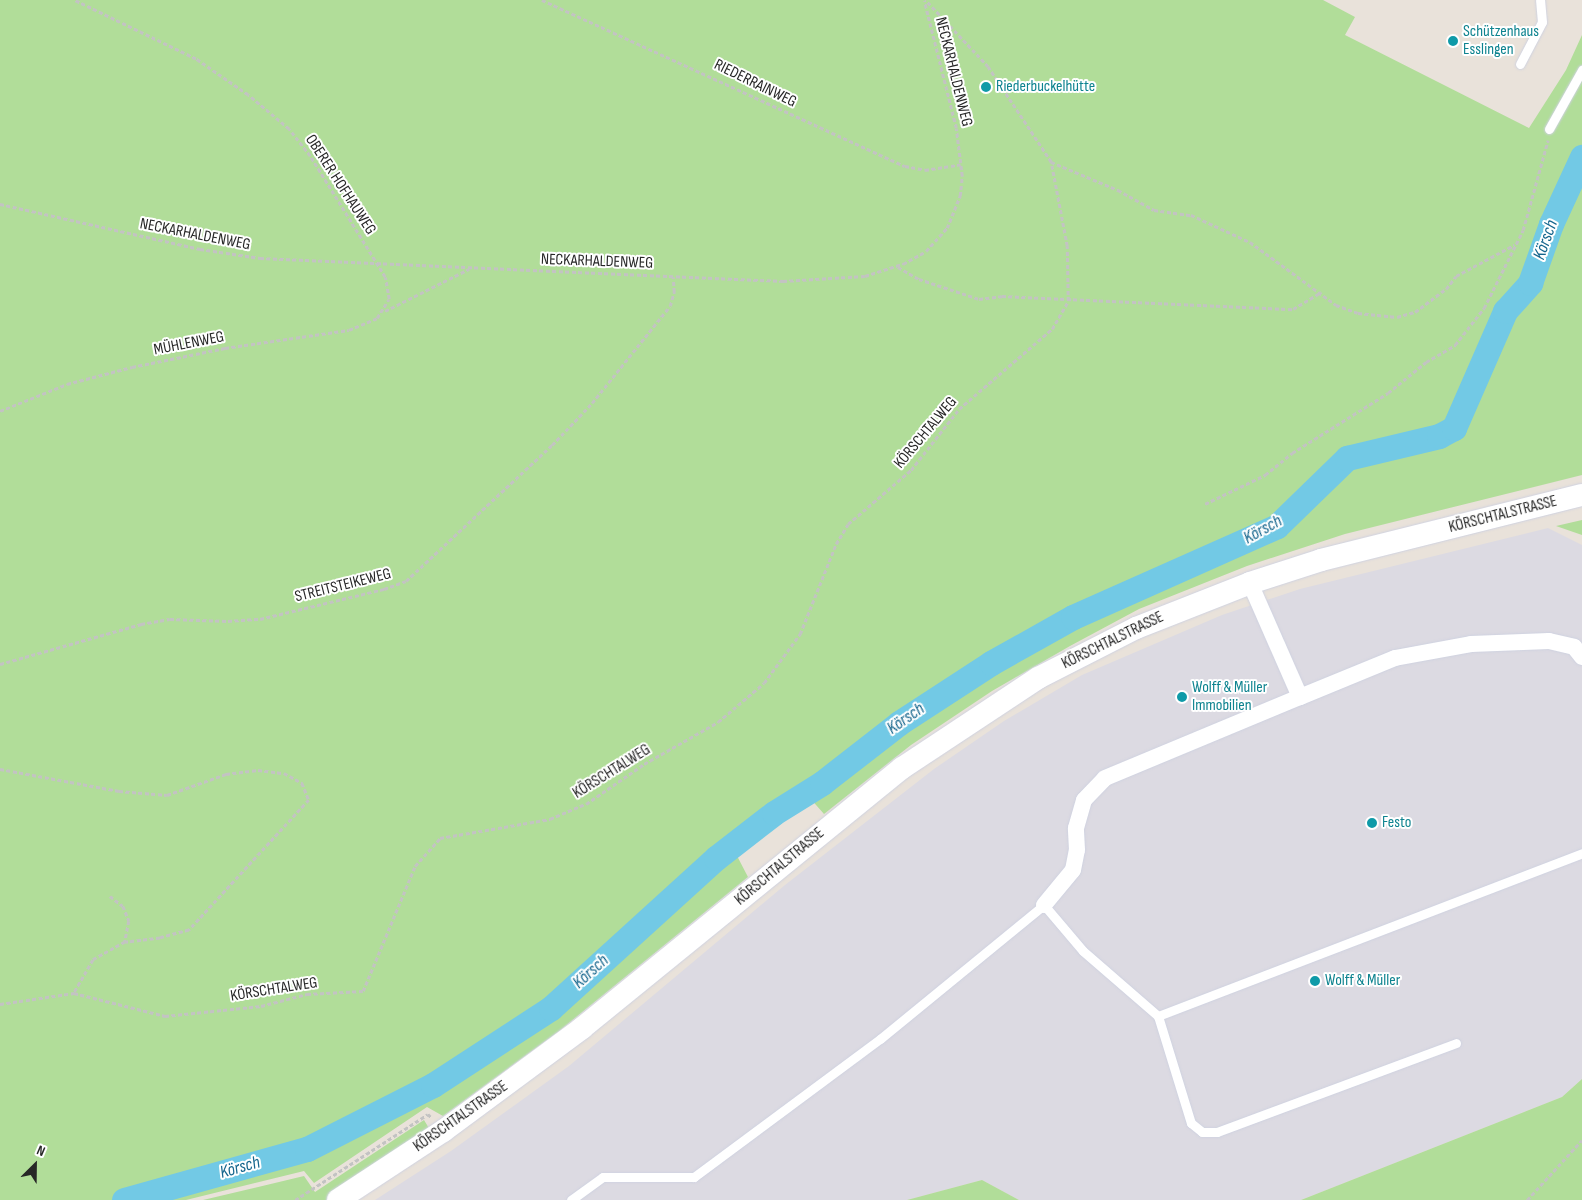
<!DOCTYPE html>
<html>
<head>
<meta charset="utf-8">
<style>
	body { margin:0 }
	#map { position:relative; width:1582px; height:1200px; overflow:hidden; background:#e9e2da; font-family:"Sofia Sans Condensed",sans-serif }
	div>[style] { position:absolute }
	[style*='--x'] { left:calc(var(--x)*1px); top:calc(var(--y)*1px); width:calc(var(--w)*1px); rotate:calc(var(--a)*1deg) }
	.industrial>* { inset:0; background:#dcdae2 }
	.green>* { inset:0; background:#b1dd99 }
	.river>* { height:25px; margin:-12.5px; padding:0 12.5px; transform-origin:12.5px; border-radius:12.5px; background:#72c9e5 }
	.path>* { height:2.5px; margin-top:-1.25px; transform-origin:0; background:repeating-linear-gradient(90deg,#c3c3c3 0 4px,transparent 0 6.5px) }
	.roads { filter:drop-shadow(0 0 1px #cfd2e0) drop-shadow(0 0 1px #cfd2e0) }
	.service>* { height:9px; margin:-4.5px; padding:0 4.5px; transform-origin:4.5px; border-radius:4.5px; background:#fff }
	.minor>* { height:16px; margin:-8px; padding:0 8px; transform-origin:8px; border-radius:8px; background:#fff }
	.secondary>* { height:22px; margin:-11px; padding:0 11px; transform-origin:11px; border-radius:11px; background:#fff }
	.dots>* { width:14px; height:14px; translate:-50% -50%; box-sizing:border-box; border:2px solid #fff; border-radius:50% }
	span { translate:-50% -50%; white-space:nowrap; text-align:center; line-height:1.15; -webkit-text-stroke:4px #fff; paint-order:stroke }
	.culture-label { font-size:16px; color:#0d838f }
	.left { translate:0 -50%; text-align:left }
	.street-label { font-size:16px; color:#272727 }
	.water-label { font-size:18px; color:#16668d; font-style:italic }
	.north { position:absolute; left:10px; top:1140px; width:50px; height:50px; -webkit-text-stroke:4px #fff; paint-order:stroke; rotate:23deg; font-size:14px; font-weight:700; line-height:20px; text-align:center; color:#272727 }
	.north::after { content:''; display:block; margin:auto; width:18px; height:22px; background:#272727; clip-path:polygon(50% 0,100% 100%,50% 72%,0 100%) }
</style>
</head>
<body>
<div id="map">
	<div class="industrial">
		<i style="clip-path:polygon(1548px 528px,1582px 545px,1582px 1079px,1562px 1097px,1301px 1200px,1019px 1200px,982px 1180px,907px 1200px,375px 1200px,451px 1151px,569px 1066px,785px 885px,934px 769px,1004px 721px,1082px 675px,1222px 615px,1300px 589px)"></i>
	</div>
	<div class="green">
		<i style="clip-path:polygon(0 0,1323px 0,1355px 17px,1345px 35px,1529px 128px,1566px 70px,1582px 35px,1582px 475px,1345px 534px,1247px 566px,1139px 609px,1070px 646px,992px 691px,911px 745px,824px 814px,809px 797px,735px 852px,748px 877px,559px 1031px,443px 1116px,427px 1107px,314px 1183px,304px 1171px,186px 1200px,0 1200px)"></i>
		<i style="clip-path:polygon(1582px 520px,1582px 535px,1556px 526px)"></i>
		<i style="clip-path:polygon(1582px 1079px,1582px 1200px,1301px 1200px,1562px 1097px)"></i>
		<i style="clip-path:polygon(424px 1120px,430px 1130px,326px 1200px,203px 1200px,304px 1176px,315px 1192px)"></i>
		<i style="clip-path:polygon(982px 1180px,1019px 1200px,907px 1200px)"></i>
	</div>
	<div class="river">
		<i style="--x:124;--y:1200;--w:190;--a:-15.6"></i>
		<i style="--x:307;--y:1149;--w:141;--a:-26.9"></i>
		<i style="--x:433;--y:1085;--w:141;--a:-33.1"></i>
		<i style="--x:551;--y:1008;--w:223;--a:-42.3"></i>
		<i style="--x:716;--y:858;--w:73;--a:-37.8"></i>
		<i style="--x:774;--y:813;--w:57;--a:-32"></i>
		<i style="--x:822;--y:783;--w:98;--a:-37.9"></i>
		<i style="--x:899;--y:723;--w:110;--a:-33.1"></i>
		<i style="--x:991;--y:663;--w:94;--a:-29.3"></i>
		<i style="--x:1073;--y:617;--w:223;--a:-24"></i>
		<i style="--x:1277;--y:526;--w:98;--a:-44.2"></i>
		<i style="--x:1347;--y:458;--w:95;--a:-13.4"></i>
		<i style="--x:1439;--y:436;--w:17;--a:-28"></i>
		<i style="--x:1454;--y:428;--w:128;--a:-66.4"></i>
		<i style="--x:1505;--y:311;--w:38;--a:-48"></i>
		<i style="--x:1530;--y:283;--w:63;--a:-70.4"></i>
		<i style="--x:1551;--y:224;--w:74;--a:-65.2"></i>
	</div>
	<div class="path">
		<i style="--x:542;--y:0;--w:399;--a:24.6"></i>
		<i style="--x:905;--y:166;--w:20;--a:11"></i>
		<i style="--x:925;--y:170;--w:36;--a:-9"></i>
		<i style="--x:1051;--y:162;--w:73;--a:22.7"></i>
		<i style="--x:1118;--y:190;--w:41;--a:29.1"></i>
		<i style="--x:1154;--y:210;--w:37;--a:8"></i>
		<i style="--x:1191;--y:215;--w:65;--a:24.6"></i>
		<i style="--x:1250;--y:242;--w:107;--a:36.2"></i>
		<i style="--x:1336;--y:305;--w:23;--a:20"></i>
		<i style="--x:1358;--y:313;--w:39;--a:6"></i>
		<i style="--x:1397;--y:317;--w:19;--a:-16"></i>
		<i style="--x:1415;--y:312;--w:39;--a:-37"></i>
		<i style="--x:1446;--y:289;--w:16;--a:-52"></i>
		<i style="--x:1456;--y:276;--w:66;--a:-28.1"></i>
		<i style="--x:0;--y:204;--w:205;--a:12.7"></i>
		<i style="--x:200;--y:249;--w:61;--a:8.5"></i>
		<i style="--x:260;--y:258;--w:524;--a:2.52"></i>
		<i style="--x:783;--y:281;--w:82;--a:-3.5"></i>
		<i style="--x:865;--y:276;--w:40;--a:-18"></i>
		<i style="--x:903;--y:264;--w:26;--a:-29"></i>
		<i style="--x:926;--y:251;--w:31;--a:-48"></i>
		<i style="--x:947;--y:228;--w:35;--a:-68"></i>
		<i style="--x:960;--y:196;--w:20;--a:-84"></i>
		<i style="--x:962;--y:176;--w:48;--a:-97.1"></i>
		<i style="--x:956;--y:128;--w:131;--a:-104.1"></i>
		<i style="--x:898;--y:267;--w:24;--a:30"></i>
		<i style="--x:919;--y:279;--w:63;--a:18.4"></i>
		<i style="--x:979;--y:299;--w:23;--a:-7"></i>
		<i style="--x:1002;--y:296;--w:291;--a:2.6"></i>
		<i style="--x:1293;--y:309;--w:33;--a:-31"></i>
		<i style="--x:385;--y:311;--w:94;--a:-26.6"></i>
		<i style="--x:0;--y:411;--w:72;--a:-21.9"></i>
		<i style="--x:67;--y:384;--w:67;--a:-14.7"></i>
		<i style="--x:132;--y:367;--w:95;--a:-11.5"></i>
		<i style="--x:225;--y:348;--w:125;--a:-8.3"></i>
		<i style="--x:349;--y:330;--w:30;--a:-23"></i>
		<i style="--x:377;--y:318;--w:22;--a:-58"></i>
		<i style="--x:389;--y:299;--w:22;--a:-100"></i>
		<i style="--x:385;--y:277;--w:142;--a:-121.8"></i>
		<i style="--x:310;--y:156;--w:34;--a:-128"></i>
		<i style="--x:289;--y:129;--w:53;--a:-140.3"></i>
		<i style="--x:248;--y:95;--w:63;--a:-145.3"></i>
		<i style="--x:196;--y:59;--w:136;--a:-154.2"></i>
		<i style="--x:1205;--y:504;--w:67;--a:-25.8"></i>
		<i style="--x:1265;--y:475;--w:35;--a:-39"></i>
		<i style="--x:1292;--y:453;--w:113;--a:-32"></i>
		<i style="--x:1388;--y:393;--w:49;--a:-39.2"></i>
		<i style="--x:1426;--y:362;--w:34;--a:-30"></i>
		<i style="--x:1455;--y:345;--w:47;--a:-51.9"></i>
		<i style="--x:1484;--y:308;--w:87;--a:-63.4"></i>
		<i style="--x:1523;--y:230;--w:93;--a:-74.5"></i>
		<i style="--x:0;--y:664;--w:147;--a:-15.8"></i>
		<i style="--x:141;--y:624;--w:29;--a:-10"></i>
		<i style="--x:170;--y:619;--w:58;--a:2"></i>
		<i style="--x:228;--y:621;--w:32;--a:-4"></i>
		<i style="--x:260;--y:619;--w:128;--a:-13.6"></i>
		<i style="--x:384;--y:589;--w:23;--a:-20"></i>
		<i style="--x:406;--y:581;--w:200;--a:-43"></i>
		<i style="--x:552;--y:445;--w:58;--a:-46.4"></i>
		<i style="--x:592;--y:403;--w:124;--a:-51.2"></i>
		<i style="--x:670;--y:306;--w:15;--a:-74"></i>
		<i style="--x:674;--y:292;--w:15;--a:-94"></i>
		<i style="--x:0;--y:769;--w:121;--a:10.5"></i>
		<i style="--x:119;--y:791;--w:48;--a:4.8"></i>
		<i style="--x:167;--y:795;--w:63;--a:-19.6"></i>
		<i style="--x:226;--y:774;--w:32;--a:-7"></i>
		<i style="--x:258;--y:770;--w:26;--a:7"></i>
		<i style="--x:284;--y:773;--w:21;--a:29"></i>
		<i style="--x:302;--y:783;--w:18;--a:68"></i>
		<i style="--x:309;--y:800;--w:177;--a:132.7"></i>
		<i style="--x:189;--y:930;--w:30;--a:165"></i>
		<i style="--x:160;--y:938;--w:35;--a:173"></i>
		<i style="--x:125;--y:942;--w:37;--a:151"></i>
		<i style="--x:93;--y:960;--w:38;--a:120"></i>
		<i style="--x:110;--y:896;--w:16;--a:38"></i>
		<i style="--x:123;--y:906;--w:16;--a:68"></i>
		<i style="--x:129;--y:921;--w:21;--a:101"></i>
		<i style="--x:0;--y:1004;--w:75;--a:-8.5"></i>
		<i style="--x:74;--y:993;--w:94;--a:14.2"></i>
		<i style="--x:165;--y:1016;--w:97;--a:-5.9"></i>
		<i style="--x:261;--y:1006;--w:48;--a:-14.6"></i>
		<i style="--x:307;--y:994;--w:56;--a:-3.1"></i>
		<i style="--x:363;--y:991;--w:135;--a:-67.4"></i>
		<i style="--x:415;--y:866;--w:38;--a:-48"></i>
		<i style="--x:440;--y:838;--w:112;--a:-9.8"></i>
		<i style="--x:550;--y:819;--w:39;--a:-23"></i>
		<i style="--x:586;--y:804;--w:70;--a:-34.6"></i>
		<i style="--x:644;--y:764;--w:85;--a:-29.6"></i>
		<i style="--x:718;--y:722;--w:60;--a:-40.3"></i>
		<i style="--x:764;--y:683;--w:61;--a:-53.7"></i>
		<i style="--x:800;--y:634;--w:97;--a:-68.2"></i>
		<i style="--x:836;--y:544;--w:23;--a:-59"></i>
		<i style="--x:848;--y:524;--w:83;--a:-40.6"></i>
		<i style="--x:911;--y:470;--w:78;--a:-51.8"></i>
		<i style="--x:959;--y:409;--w:123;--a:-40.7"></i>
		<i style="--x:1052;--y:329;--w:32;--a:-60"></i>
		<i style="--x:1068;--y:301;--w:55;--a:-91"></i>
		<i style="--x:1067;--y:246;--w:86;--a:-100.8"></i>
		<i style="--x:1051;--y:162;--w:114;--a:-123.6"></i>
		<i style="--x:988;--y:67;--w:92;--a:-133.2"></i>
		<i style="--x:295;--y:1200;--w:158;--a:-32.9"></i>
		<i style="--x:428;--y:1114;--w:4;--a:45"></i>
		<i style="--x:1527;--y:1200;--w:81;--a:-47.5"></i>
	</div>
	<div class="roads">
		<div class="service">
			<i style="--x:1520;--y:64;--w:47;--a:-62.4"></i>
			<i style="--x:1542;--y:22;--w:22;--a:-95"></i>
			<i style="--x:1549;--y:129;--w:68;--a:-60.8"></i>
			<i style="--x:1158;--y:1016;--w:112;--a:72.9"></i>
			<i style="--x:1191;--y:1123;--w:14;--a:39"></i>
			<i style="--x:1202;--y:1132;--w:15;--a:0"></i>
			<i style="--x:1217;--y:1132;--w:255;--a:-20.4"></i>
			<i style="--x:571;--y:1200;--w:39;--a:-36"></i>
			<i style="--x:603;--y:1177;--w:91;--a:0"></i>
			<i style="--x:694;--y:1177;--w:232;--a:-36.6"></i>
			<i style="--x:880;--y:1039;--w:212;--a:-39.3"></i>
			<i style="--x:1044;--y:905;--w:60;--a:49.7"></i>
			<i style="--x:1083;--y:951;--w:99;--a:40.9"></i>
			<i style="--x:1158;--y:1016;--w:454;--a:-21"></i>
		</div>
		<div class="minor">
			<i style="--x:1300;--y:697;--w:103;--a:-22.3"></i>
			<i style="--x:1395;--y:658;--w:77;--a:-10.4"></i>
			<i style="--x:1471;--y:644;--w:78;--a:-2.2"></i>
			<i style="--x:1549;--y:641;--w:26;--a:13"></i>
			<i style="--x:1574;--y:647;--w:13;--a:51"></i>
			<i style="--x:1044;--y:905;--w:45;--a:-50.4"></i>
			<i style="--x:1073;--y:870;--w:20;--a:-79"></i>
			<i style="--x:1077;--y:850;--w:22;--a:-93"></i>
			<i style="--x:1076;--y:828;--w:29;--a:-74"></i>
			<i style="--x:1084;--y:800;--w:30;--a:-46"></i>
			<i style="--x:1105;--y:778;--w:211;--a:-22.6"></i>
			<i style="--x:1300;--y:697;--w:124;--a:-113.7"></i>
		</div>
		<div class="secondary">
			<i style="--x:338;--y:1200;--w:126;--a:-33.3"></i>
			<i style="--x:443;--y:1131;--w:173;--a:-36.5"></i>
			<i style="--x:582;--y:1028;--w:412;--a:-39.1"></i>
			<i style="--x:902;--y:768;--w:163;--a:-33.5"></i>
			<i style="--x:1038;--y:678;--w:110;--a:-27"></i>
			<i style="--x:1136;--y:628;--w:123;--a:-21.5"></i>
			<i style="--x:1250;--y:583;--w:75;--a:-17.9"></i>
			<i style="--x:1321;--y:560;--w:269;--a:-14"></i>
		</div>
	</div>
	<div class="dots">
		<i style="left:1453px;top:41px;background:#0f9aa8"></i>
		<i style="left:986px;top:87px;background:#0f9aa8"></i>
		<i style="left:1182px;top:697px;background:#0f9aa8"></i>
		<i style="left:1372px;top:823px;background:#0f9aa8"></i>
		<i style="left:1315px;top:981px;background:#0f9aa8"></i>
	</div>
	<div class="culture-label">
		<span class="left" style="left:1463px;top:41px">Schützenhaus<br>Esslingen</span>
		<span class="left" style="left:996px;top:87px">Riederbuckelhütte</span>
		<span class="left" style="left:1192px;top:697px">Wolff &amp; Müller<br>Immobilien</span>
		<span class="left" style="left:1382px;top:823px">Festo</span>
		<span class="left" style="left:1325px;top:981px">Wolff &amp; Müller</span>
	</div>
	<div class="street-label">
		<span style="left:953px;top:72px;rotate:76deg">NECKARHALDENWEG</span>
		<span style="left:755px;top:84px;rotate:26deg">RIEDERRAINWEG</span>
		<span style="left:340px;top:185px;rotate:57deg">OBERER HOFHAUWEG</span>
		<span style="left:195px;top:235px;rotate:11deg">NECKARHALDENWEG</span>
		<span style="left:597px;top:262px;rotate:2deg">NECKARHALDENWEG</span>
		<span style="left:189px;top:344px;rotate:-11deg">MÜHLENWEG</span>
		<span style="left:926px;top:433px;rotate:-50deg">KÖRSCHTALWEG</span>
		<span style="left:1503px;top:515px;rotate:-14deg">KÖRSCHTALSTRASSE</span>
		<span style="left:343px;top:586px;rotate:-14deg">STREITSTEIKEWEG</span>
		<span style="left:1113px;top:641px;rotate:-26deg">KÖRSCHTALSTRASSE</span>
		<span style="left:612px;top:772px;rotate:-32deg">KÖRSCHTALWEG</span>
		<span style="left:780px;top:867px;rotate:-40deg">KÖRSCHTALSTRASSE</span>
		<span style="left:274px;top:990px;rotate:-9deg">KÖRSCHTALWEG</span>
		<span style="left:461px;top:1117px;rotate:-35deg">KÖRSCHTALSTRASSE</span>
	</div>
	<div class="water-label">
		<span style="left:1546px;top:240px;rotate:-70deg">Körsch</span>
		<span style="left:1263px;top:530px;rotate:-29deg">Körsch</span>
		<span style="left:906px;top:719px;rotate:-35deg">Körsch</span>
		<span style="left:591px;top:972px;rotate:-42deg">Körsch</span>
		<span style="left:240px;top:1168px;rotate:-16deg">Körsch</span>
	</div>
	<div class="north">N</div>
</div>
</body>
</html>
